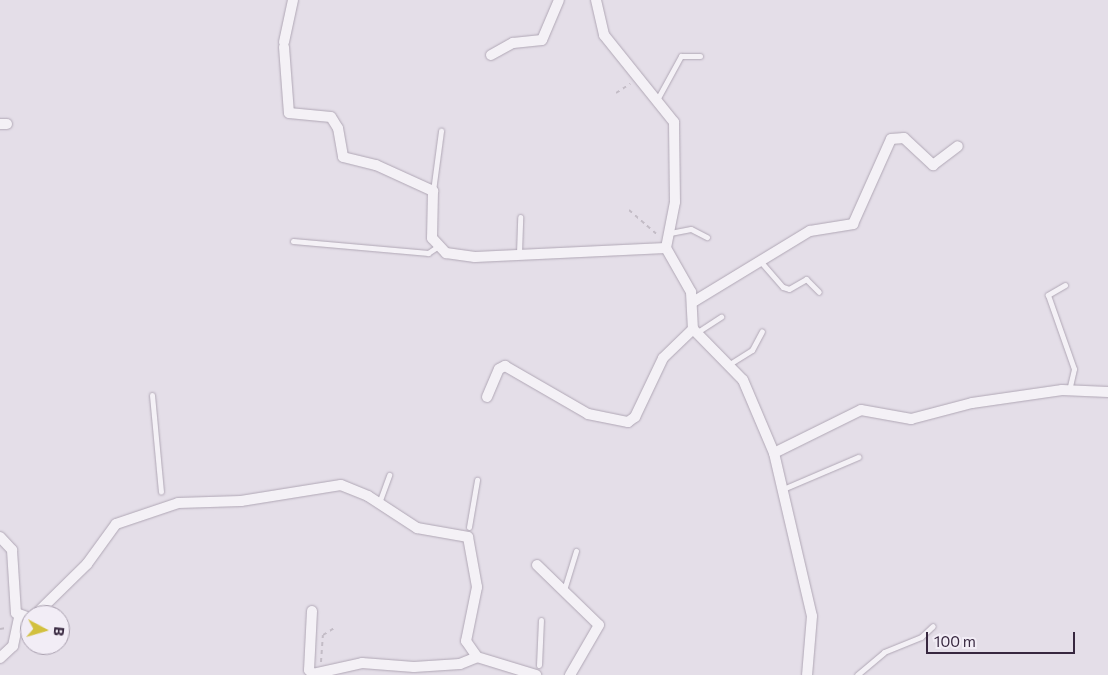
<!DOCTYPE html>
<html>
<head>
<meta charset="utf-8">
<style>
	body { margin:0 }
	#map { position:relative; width:1108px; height:675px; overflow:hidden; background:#e4dee8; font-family:Commissioner,sans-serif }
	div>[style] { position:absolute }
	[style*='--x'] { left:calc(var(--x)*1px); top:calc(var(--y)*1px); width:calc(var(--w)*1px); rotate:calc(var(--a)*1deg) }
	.path>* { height:2px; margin-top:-1px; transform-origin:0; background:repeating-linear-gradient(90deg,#c3bcc6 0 4px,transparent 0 8px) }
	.roads { filter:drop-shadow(0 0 1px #b0a7b5) drop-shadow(0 0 1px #b0a7b5) }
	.lane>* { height:5px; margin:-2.5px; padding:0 2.5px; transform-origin:2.5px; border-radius:2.5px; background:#f4f1f6 }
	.street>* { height:10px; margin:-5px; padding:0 5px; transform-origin:5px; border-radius:5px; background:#f4f1f6 }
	span { translate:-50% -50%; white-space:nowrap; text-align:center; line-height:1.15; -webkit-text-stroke:4px #f2edf6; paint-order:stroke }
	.north { position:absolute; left:20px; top:605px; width:50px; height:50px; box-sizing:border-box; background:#f2edf6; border:1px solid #a79ead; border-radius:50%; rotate:96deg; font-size:14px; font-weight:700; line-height:20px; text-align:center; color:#37273f }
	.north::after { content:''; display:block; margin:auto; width:18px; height:22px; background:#d2c03e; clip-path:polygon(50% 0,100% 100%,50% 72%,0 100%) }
	.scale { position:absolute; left:926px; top:632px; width:149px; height:22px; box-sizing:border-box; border:2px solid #37273f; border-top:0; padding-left:6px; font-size:15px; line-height:18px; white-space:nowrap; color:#37273f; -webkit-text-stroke:4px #f2edf6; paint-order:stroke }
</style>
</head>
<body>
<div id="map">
	<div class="path">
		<i style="--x:616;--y:93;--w:17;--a:-33"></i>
		<i style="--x:629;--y:210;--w:38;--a:41"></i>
		<i style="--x:0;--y:629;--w:6;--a:-9"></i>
		<i style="--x:321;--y:662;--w:27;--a:-86"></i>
		<i style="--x:323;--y:635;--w:15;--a:-32"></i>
	</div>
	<div class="roads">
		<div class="lane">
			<i style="--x:658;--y:98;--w:48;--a:-61.3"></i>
			<i style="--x:681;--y:56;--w:19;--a:0"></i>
			<i style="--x:433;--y:191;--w:61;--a:-82.4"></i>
			<i style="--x:670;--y:233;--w:21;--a:-11"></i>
			<i style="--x:691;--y:229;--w:18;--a:27"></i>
			<i style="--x:293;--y:241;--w:136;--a:5.1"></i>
			<i style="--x:428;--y:253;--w:11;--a:-34"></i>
			<i style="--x:519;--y:253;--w:36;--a:-88"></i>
			<i style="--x:761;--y:262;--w:33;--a:49"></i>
			<i style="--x:783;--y:287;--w:6;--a:18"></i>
			<i style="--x:789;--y:289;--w:20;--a:-30"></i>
			<i style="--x:806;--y:279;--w:18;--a:45"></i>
			<i style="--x:1065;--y:285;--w:20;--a:150"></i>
			<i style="--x:1048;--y:295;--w:78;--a:70.6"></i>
			<i style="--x:1074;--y:369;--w:22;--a:103"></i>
			<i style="--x:696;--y:333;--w:30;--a:-33"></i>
			<i style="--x:728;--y:365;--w:28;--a:-32"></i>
			<i style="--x:752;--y:350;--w:21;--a:-62"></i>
			<i style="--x:152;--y:395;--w:97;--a:84.7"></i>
			<i style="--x:783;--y:489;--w:82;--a:-23.1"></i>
			<i style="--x:379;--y:503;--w:30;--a:-70"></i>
			<i style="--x:469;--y:527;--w:48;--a:-80.3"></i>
			<i style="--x:564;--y:590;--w:41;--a:-72.9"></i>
			<i style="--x:539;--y:665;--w:45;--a:-87.5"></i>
			<i style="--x:857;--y:675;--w:35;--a:-40"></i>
			<i style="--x:884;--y:652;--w:40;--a:-22"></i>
			<i style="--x:921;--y:637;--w:16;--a:-43"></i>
		</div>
		<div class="street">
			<i style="--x:596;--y:0;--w:36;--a:77"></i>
			<i style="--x:604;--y:35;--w:112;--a:51.2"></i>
			<i style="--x:674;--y:122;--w:80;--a:89.3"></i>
			<i style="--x:675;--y:202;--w:47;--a:101.1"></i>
			<i style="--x:666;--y:248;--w:51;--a:60.4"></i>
			<i style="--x:691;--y:292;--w:37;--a:87"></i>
			<i style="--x:693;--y:329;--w:71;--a:45.6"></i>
			<i style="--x:743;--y:380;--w:79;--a:67"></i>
			<i style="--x:774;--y:453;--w:167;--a:76.9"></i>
			<i style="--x:812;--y:616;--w:59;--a:94.8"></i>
			<i style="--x:284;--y:42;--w:43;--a:-77.9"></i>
			<i style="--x:284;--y:47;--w:66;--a:85.7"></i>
			<i style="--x:289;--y:113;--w:42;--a:5.4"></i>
			<i style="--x:331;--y:117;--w:13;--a:58"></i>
			<i style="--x:338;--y:128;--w:29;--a:80"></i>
			<i style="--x:343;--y:157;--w:34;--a:14"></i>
			<i style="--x:376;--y:165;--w:63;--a:24.5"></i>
			<i style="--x:433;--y:191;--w:47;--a:91.2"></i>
			<i style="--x:432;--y:238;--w:21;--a:47"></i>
			<i style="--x:446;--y:253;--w:29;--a:8"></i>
			<i style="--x:475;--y:257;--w:191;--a:-2.7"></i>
			<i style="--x:491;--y:55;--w:25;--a:-29"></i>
			<i style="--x:513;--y:43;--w:29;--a:-6"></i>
			<i style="--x:542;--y:40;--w:43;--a:-67"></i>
			<i style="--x:0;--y:124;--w:7;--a:0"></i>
			<i style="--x:693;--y:302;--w:137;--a:-31.3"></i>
			<i style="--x:810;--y:231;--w:44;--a:-9.2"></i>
			<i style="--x:853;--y:224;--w:93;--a:-65.9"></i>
			<i style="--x:891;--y:139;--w:13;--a:-4"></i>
			<i style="--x:904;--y:138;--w:40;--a:43"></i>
			<i style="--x:933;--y:165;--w:31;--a:-37"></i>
			<i style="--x:487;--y:397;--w:30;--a:-67"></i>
			<i style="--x:499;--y:369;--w:7;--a:-27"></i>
			<i style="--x:505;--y:366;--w:96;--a:30"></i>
			<i style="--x:588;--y:414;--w:41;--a:11.3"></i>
			<i style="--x:628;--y:422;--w:9;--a:-36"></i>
			<i style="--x:635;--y:417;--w:65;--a:-64.6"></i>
			<i style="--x:663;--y:358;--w:42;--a:-44"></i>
			<i style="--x:774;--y:453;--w:97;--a:-26.3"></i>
			<i style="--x:861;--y:410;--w:51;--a:10.2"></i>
			<i style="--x:911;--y:419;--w:63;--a:-14.7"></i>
			<i style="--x:972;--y:403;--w:91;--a:-8.2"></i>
			<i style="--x:1062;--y:390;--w:46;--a:2.5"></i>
			<i style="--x:0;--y:537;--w:18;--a:47"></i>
			<i style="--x:12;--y:550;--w:63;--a:86.4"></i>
			<i style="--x:16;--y:613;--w:15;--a:20"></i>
			<i style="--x:537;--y:565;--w:86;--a:44.1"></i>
			<i style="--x:599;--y:625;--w:58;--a:120.1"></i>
			<i style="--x:312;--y:611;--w:59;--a:92.9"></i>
			<i style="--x:309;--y:670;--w:6;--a:45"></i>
			<i style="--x:313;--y:674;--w:50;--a:-12.7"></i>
			<i style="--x:362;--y:663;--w:52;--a:4.4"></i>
			<i style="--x:414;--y:667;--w:46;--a:-3.7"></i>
			<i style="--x:460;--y:664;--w:18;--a:-22"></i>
			<i style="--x:35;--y:615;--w:73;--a:-44.4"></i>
			<i style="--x:87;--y:564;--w:49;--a:-54.1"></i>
			<i style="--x:116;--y:524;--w:65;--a:-18.7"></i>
			<i style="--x:178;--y:503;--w:63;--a:-1.8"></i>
			<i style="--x:241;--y:501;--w:101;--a:-9.1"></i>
			<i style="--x:341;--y:485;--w:29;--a:22"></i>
			<i style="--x:368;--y:496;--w:59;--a:33.1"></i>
			<i style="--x:417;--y:528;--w:52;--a:10"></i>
			<i style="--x:468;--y:537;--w:51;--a:79.8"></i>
			<i style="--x:477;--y:587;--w:55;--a:101.5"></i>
			<i style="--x:466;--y:641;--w:19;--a:55"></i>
			<i style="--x:477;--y:657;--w:62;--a:17"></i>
			<i style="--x:0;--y:658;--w:18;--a:-43"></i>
			<i style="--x:13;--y:646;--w:30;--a:-78"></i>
		</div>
	</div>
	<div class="north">B</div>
	<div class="scale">100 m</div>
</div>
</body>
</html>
